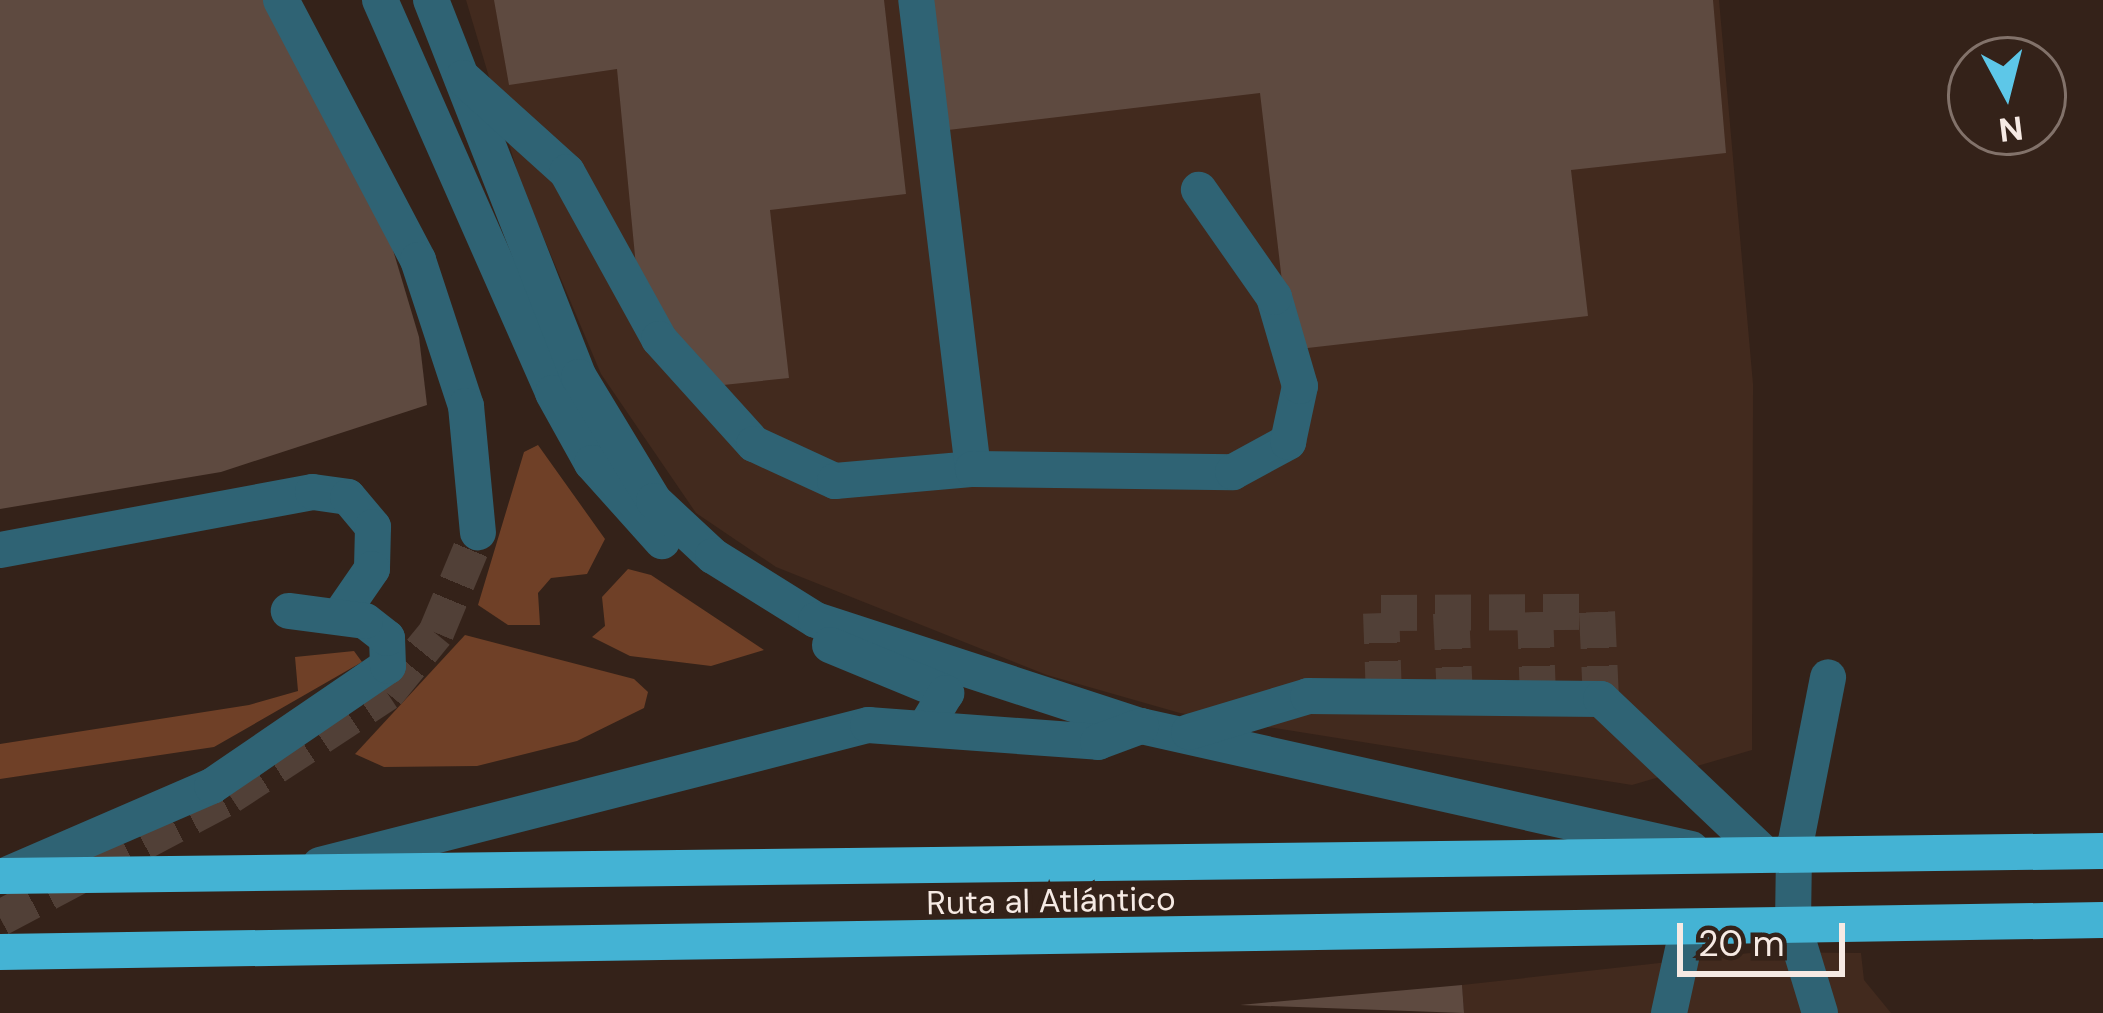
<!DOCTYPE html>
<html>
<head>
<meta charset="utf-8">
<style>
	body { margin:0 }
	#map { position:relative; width:2103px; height:1013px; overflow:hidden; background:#342219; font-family:"DM Sans",sans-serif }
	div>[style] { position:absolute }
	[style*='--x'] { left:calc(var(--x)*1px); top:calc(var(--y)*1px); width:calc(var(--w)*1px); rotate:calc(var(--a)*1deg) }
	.built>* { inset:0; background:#422a1e }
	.green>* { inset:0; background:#6f4027 }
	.building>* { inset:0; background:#5e4a40 }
	.minor-tunnel>* { height:36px; margin-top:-18px; transform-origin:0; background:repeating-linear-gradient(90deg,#514037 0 36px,transparent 0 54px) }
	.minor>* { height:36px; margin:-18px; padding:0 18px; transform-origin:18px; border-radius:18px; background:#2f6374 }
	.highway>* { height:36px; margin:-18px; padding:0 18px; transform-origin:18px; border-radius:18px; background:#44b3d4 }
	span { translate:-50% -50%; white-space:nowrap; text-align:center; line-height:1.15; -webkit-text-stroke:9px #342219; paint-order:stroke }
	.street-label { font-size:33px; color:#f6eae4 }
	.north { position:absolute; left:1947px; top:36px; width:120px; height:120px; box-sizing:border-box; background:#342219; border:3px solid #82726a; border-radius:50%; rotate:173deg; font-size:33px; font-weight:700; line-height:48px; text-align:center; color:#f6eae4 }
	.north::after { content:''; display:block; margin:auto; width:42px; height:54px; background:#5dc7e8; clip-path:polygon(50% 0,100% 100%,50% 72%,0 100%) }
	.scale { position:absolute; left:1677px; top:923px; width:168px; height:54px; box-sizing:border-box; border:6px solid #f6eae4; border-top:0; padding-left:15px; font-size:36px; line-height:42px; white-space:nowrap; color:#f6eae4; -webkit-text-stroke:9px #342219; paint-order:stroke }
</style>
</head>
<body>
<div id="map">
	<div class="built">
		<i style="clip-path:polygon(466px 0,1719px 0,1753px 384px,1752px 750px,1632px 785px,1180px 713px,1047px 675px,776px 567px,696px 513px,601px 374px,521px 184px)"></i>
		<i style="clip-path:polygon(1759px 952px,1861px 953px,1864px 980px,1891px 1013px,1464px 1013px,1462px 985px)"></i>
	</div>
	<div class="green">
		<i style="clip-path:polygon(538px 445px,605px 539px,587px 574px,551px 578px,538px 593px,540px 625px,508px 625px,478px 605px,524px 452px)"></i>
		<i style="clip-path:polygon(628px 569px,651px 575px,764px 650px,711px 666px,630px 656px,592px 637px,605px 626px,602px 597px)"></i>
		<i style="clip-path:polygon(465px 635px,634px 679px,648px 692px,644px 708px,577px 741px,477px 766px,384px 767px,355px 754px)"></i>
		<i style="clip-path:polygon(354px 651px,362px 662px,214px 747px,0 779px,0 744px,249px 705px,298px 691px,295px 657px)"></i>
	</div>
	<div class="building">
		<i style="clip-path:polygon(0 0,264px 0,376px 193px,419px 337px,427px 405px,221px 472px,0 509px)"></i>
		<i style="clip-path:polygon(494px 0,884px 0,906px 194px,770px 210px,789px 378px,704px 387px,638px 287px,617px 69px,509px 85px)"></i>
		<i style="clip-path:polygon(933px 0,1713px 0,1726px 153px,1571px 170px,1588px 316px,1290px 350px,1260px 93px,948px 130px)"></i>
		<i style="clip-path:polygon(1462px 985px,1464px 1013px,1240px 1005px)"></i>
	</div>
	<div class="minor-tunnel">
		<i style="--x:1535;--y:612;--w:87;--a:88"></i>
		<i style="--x:1451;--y:613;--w:85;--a:87.3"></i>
		<i style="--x:1384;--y:697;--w:84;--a:-92"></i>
		<i style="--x:1381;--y:613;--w:216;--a:-0.3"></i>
		<i style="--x:1597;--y:612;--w:87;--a:87.4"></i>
		<i style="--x:0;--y:918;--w:260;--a:-27.9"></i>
		<i style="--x:230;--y:796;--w:188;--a:-33.3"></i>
		<i style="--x:387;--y:693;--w:77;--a:-50.8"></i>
		<i style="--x:436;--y:633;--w:109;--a:-67.4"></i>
	</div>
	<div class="minor">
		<i style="--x:281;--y:0;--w:294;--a:62.2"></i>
		<i style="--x:418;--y:260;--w:154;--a:71.8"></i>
		<i style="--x:466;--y:406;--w:127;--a:84.6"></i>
		<i style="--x:380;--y:0;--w:429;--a:66.2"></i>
		<i style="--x:553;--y:393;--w:80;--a:60.9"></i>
		<i style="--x:592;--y:463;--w:105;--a:48.1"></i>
		<i style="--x:431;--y:0;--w:405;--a:68.6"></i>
		<i style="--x:579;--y:377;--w:145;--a:58.8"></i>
		<i style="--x:654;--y:501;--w:81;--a:43"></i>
		<i style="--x:713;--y:556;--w:121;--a:31.9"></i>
		<i style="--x:816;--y:620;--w:342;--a:18.1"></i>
		<i style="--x:1141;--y:726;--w:564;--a:12.61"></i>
		<i style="--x:463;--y:78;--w:140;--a:42.1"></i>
		<i style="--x:567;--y:172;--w:191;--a:61.1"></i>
		<i style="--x:659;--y:339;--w:142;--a:47.9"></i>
		<i style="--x:754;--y:444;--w:89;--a:24.6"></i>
		<i style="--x:835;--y:481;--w:139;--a:-5"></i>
		<i style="--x:973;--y:469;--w:472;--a:-96.9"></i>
		<i style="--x:973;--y:469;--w:260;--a:0.7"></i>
		<i style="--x:1233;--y:472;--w:63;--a:-28.6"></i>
		<i style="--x:1288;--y:442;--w:57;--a:-77.9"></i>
		<i style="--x:1300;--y:386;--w:93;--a:-106.3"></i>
		<i style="--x:1274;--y:297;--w:131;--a:-125"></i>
		<i style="--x:0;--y:550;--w:318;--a:-10.5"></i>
		<i style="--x:313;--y:492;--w:35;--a:8"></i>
		<i style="--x:348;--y:497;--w:39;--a:50"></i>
		<i style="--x:373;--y:527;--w:42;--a:91.4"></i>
		<i style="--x:372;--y:569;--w:51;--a:124.6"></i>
		<i style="--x:830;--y:645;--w:126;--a:22.5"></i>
		<i style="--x:946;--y:693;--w:37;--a:121"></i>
		<i style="--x:1189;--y:732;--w:124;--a:-16.8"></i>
		<i style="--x:1308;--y:696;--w:293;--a:0.6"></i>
		<i style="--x:1601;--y:699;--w:221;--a:43.5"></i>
		<i style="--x:320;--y:865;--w:566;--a:-14.33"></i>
		<i style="--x:868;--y:725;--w:231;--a:4.2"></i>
		<i style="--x:1098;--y:742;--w:46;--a:-20.4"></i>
		<i style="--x:4;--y:876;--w:227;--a:-23.4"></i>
		<i style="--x:212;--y:786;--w:213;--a:-34.3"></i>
		<i style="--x:388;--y:666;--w:28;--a:-92"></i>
		<i style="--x:387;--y:638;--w:28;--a:-142"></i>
		<i style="--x:365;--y:621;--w:77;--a:-172.5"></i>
		<i style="--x:1669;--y:1013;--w:84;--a:-77.6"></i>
		<i style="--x:1820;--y:1013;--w:93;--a:-106.9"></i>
		<i style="--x:1793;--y:924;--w:73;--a:-89.2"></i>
		<i style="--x:1794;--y:851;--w:177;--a:-78.9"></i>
	</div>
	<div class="highway">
		<i style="--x:0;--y:876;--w:2103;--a:-0.68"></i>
		<i style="--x:0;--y:952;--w:2103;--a:-0.87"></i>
	</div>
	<div class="street-label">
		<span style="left:1051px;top:901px;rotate:-1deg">Ruta al Atlántico</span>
	</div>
	<div class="north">N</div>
	<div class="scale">20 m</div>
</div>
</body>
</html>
